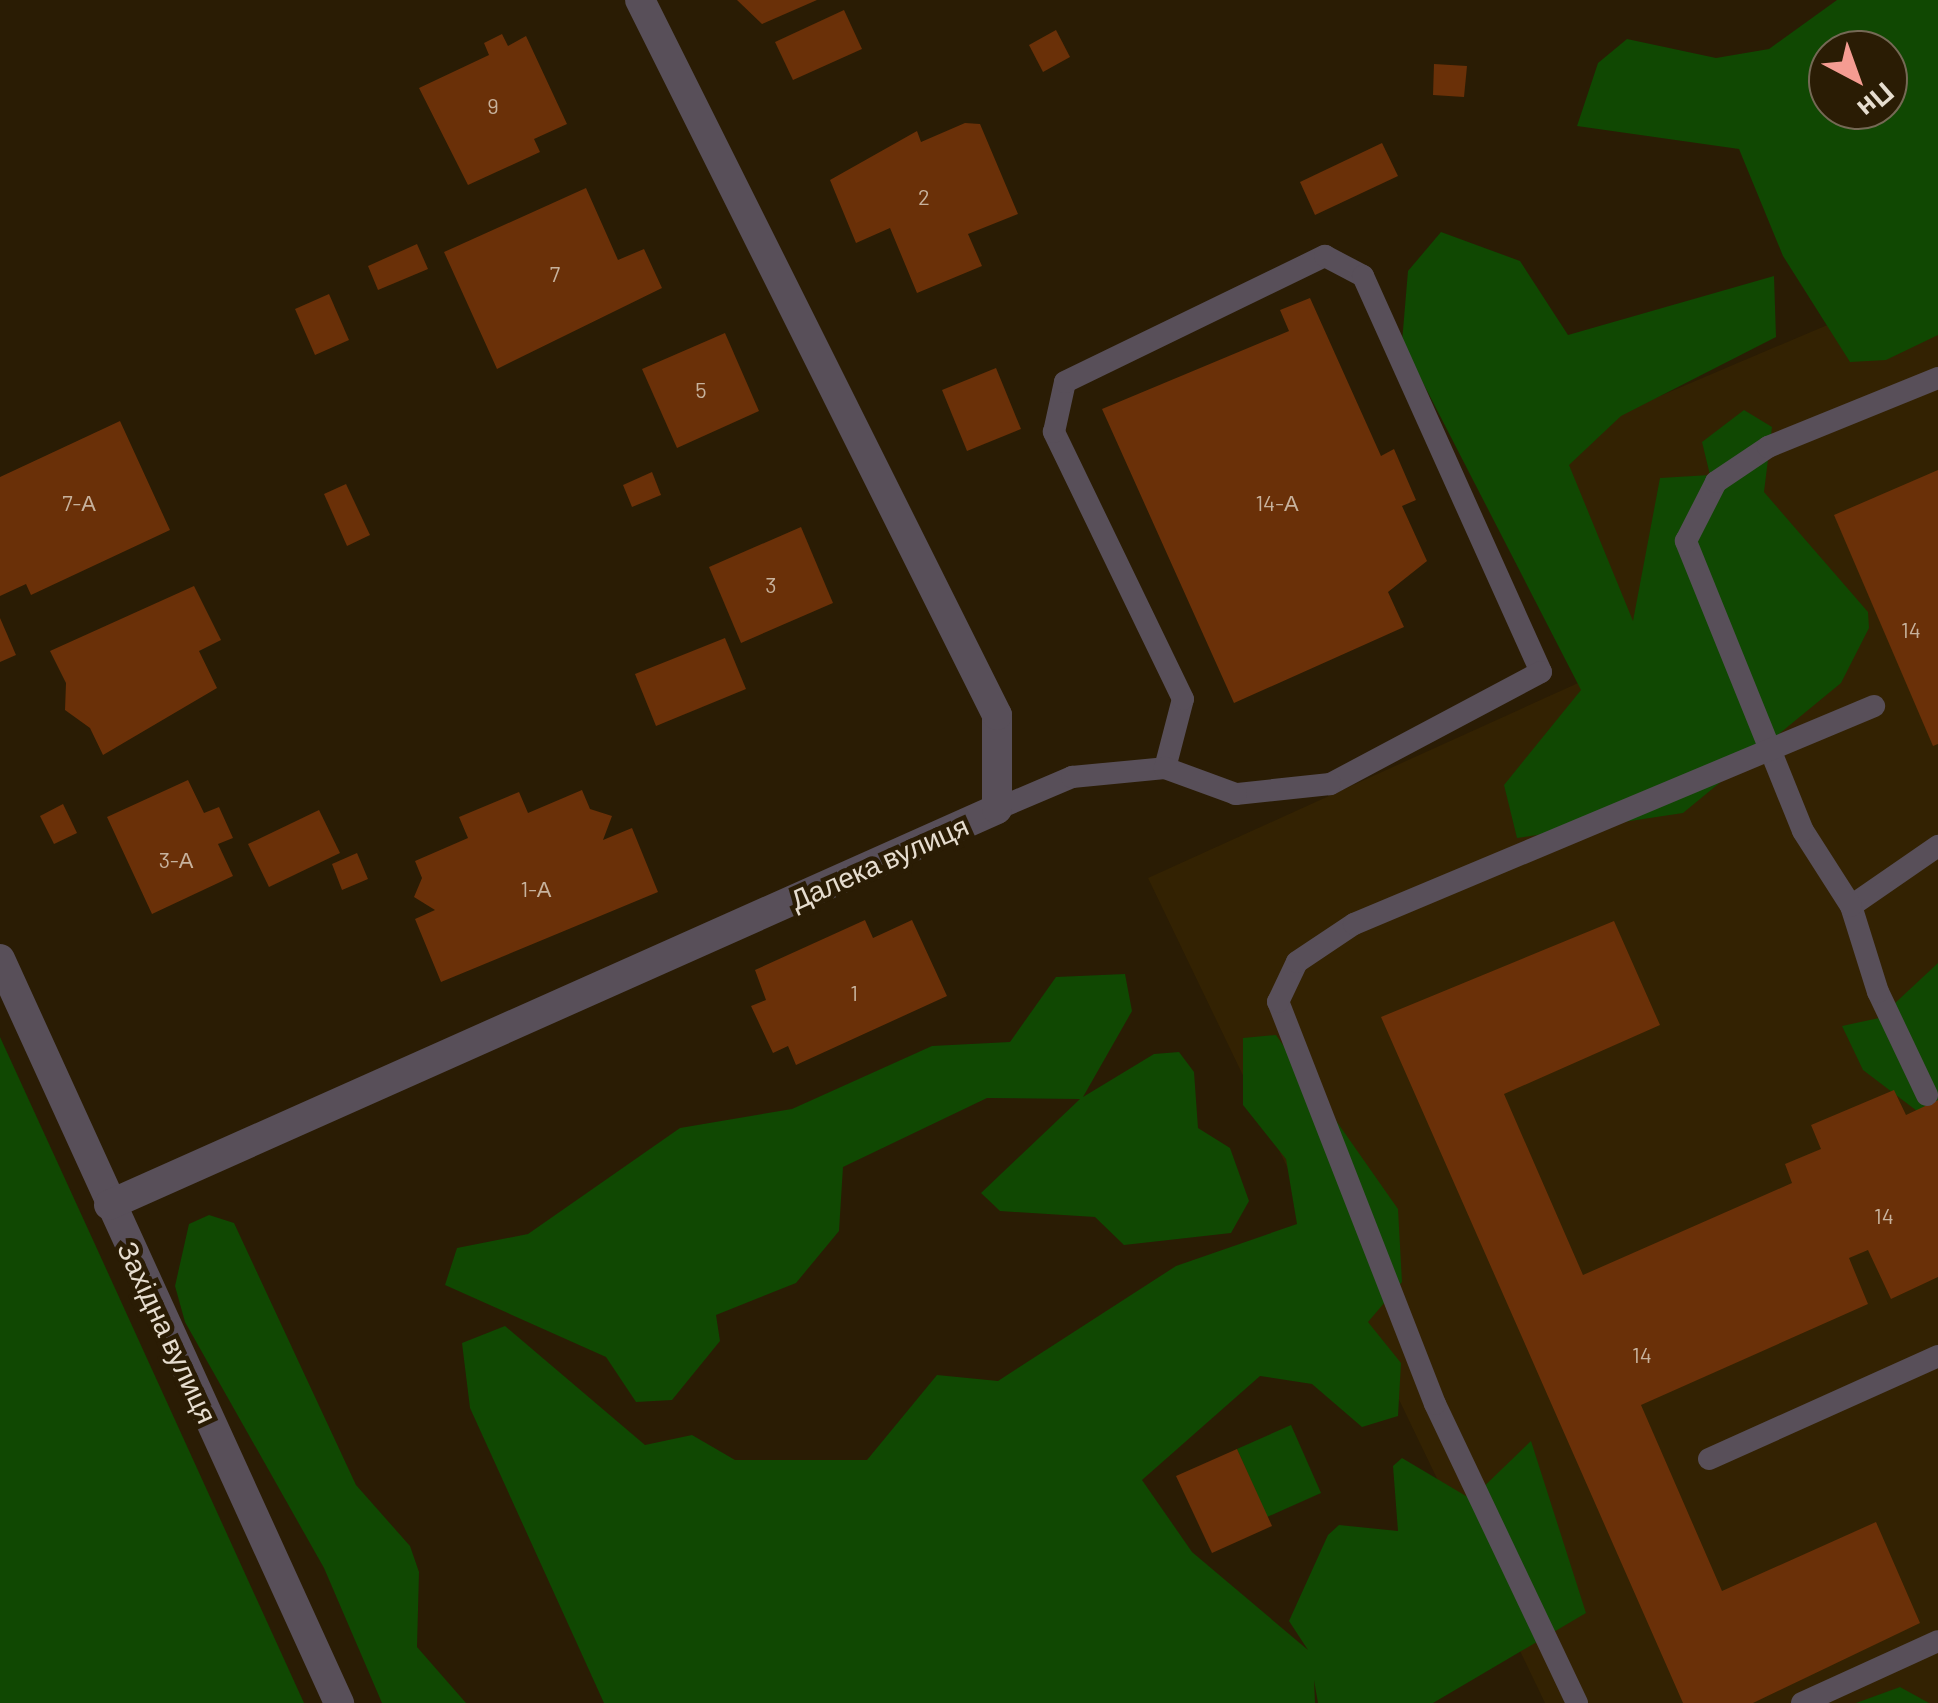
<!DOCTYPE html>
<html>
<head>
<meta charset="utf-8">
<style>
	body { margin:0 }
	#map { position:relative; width:1938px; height:1703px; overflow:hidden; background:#2a1c04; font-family:Barlow,sans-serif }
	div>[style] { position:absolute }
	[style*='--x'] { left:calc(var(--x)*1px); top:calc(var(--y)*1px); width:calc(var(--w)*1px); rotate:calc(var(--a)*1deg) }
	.built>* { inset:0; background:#332202 }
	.green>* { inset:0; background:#104802 }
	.building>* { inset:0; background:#6a3008 }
	.lane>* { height:22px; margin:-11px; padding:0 11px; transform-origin:11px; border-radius:11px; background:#584f59 }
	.street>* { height:30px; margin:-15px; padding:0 15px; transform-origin:15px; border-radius:15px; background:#584f59 }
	span { translate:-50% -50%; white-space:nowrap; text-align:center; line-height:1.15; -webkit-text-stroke:9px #2a1c04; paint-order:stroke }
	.number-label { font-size:22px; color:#c7b29d }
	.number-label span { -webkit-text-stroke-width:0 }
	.street-label { font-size:28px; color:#e6ddcf }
	.north { position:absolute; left:1808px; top:30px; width:100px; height:100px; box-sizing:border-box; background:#2a1c04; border:2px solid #756955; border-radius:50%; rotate:139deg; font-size:28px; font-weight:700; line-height:40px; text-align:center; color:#e6ddcf }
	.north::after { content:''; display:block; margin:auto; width:35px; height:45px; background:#f59c92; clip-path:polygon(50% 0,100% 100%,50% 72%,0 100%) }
</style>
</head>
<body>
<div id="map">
	<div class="built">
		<i style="clip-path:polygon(1938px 278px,1938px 1703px,1545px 1703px,1148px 878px,1609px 669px,1526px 453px)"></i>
	</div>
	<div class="green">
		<i style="clip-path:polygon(evenodd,1837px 0,1938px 0,1938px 335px,1886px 360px,1850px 362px,1783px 256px,1739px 149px,1577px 126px,1598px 63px,1627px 39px,1716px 58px,1769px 49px,1837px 0,1828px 50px,1888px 50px,1888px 110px,1828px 110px,1828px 50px)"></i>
		<i style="clip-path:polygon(1441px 232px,1520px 261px,1568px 335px,1774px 276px,1776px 337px,1621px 416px,1569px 465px,1633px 621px,1660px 478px,1710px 475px,1702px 442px,1744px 410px,1772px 427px,1764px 492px,1868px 612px,1869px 628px,1841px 683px,1683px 813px,1517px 838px,1504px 785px,1581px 690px,1402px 342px,1408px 271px)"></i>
		<i style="clip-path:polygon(1938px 963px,1938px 1115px,1917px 1111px,1863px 1070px,1842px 1026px,1879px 1018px)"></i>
		<i style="clip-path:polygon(1125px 974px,1132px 1011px,1083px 1097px,1154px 1054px,1179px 1052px,1194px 1072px,1198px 1128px,1230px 1148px,1249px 1201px,1231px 1233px,1124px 1245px,1095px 1217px,1000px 1211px,981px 1193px,1080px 1099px,987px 1098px,843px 1167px,839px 1231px,796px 1283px,716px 1315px,720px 1341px,672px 1400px,636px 1402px,606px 1357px,445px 1285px,457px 1248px,528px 1234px,680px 1128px,792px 1109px,932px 1046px,1010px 1042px,1056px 977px)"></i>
		<i style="clip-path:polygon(1276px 1035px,1398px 1209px,1402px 1282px,1368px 1322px,1401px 1363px,1398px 1416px,1362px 1427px,1312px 1384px,1260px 1376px,1142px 1480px,1192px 1552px,1308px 1650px,1289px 1621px,1328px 1535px,1339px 1525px,1398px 1531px,1393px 1466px,1402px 1458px,1471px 1499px,1531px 1441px,1586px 1613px,1433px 1703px,1318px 1703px,1314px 1680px,1315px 1703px,604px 1703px,470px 1408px,462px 1343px,505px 1326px,645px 1445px,692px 1435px,735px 1460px,867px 1460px,937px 1375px,998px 1381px,1176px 1266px,1297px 1224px,1286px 1159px,1243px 1105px,1243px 1038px)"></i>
		<i style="clip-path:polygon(0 1037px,93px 1240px,304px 1703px,0 1703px)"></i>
		<i style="clip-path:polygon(209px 1215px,234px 1223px,356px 1485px,410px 1546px,419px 1572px,417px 1647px,466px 1703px,382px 1703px,324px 1568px,185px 1322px,175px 1286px,189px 1224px)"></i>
		<i style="clip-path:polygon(1291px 1425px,1321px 1493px,1267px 1517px,1237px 1449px)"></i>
		<i style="clip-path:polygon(1900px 1687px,1929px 1703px,1856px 1703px)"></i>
	</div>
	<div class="building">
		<i style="clip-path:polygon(737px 0,817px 0,762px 24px)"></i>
		<i style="clip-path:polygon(844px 10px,862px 49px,793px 80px,775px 42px)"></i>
		<i style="clip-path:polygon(1056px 30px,1070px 57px,1043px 72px,1029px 45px)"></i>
		<i style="clip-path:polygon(502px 34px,508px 46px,526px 36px,567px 124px,534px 139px,540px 152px,468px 185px,419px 88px,489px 55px,484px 43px)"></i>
		<i style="clip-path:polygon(1434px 64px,1467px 66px,1464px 97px,1433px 95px)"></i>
		<i style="clip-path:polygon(965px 123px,980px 124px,1018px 214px,968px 234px,982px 266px,917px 293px,890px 228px,856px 243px,830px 180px,917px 131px,921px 142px)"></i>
		<i style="clip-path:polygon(1382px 143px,1398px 176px,1315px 215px,1300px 182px)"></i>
		<i style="clip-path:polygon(586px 188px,618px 260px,644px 249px,662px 288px,497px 369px,444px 252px)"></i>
		<i style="clip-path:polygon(417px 244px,428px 269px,378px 290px,368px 266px)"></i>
		<i style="clip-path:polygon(329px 294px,349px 340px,315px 355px,295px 309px)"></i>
		<i style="clip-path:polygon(1310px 298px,1381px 456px,1394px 449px,1416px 500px,1402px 506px,1427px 561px,1388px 592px,1404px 627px,1234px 703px,1102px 409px,1289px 331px,1280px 310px)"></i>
		<i style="clip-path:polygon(725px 333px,759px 411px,677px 448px,642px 369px)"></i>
		<i style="clip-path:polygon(996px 368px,1021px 429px,967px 451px,942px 390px)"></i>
		<i style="clip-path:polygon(120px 421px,170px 530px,31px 595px,26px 584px,0 596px,0 477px)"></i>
		<i style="clip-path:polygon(1938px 470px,1938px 744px,1933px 746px,1834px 515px)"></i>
		<i style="clip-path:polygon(652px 472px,661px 495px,632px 507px,623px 485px)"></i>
		<i style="clip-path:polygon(346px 484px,370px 535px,347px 546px,324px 494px)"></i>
		<i style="clip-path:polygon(801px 527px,833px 603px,741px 643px,709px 567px)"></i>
		<i style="clip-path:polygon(194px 586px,221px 640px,199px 651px,217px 688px,103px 755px,90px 728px,65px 710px,66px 683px,50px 651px)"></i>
		<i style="clip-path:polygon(0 618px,16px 655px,0 662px)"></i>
		<i style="clip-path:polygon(725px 638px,746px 689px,656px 726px,635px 674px)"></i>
		<i style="clip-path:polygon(188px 780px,204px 813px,219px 807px,233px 838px,218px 844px,233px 876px,152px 914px,107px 817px)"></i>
		<i style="clip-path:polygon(582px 790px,590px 809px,612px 816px,603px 840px,632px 828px,658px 892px,441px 982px,415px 919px,435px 910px,414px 897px,422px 878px,415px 861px,468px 838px,459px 817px,519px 792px,528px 813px)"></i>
		<i style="clip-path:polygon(63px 804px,77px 833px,54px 844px,40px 816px)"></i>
		<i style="clip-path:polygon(319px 810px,340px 853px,269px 887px,248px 844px)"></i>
		<i style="clip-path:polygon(357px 853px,368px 879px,342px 890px,332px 864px)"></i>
		<i style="clip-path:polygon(865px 920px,873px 938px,912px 920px,947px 996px,796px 1065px,788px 1046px,773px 1053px,751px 1006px,766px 1000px,755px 970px)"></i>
		<i style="clip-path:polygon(1614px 921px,1660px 1025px,1504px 1094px,1583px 1275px,1792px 1183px,1785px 1164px,1821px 1149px,1811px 1125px,1894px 1090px,1906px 1115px,1938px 1100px,1938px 1277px,1891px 1299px,1868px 1250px,1849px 1258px,1868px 1304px,1641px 1405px,1722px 1591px,1876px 1522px,1920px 1623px,1753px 1703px,1683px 1703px,1381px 1017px)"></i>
		<i style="clip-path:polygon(1237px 1449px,1272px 1526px,1212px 1553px,1176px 1476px)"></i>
	</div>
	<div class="lane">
		<i style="--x:997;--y:809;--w:82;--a:-23.1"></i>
		<i style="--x:1072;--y:777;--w:93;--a:-5.5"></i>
		<i style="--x:1165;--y:768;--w:71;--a:-75.4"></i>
		<i style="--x:1183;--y:699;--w:297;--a:-115.8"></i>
		<i style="--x:1054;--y:432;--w:51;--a:-77.6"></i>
		<i style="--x:1065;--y:382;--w:289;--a:-25.9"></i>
		<i style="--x:1325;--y:256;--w:43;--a:27.8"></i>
		<i style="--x:1363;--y:276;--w:434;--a:65.8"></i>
		<i style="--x:1541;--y:672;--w:239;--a:152"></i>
		<i style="--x:1330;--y:784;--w:95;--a:173.9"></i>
		<i style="--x:1236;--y:794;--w:76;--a:-159.9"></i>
		<i style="--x:1851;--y:906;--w:106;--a:-34.6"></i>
		<i style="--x:1927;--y:1095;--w:114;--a:-115.4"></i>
		<i style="--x:1878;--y:992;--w:90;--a:-107.4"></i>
		<i style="--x:1851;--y:906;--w:89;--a:-122.6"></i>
		<i style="--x:1803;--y:831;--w:313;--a:-112"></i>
		<i style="--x:1686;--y:541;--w:66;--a:-63"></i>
		<i style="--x:1716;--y:482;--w:63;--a:-33.9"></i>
		<i style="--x:1768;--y:447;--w:183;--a:-22.1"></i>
		<i style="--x:1709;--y:1459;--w:251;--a:-24.2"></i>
		<i style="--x:1577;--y:1703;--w:331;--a:-115.4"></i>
		<i style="--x:1435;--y:1404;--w:432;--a:-111.3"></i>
		<i style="--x:1278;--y:1002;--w:44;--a:-64.6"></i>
		<i style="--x:1297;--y:962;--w:69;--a:-33.7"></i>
		<i style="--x:1354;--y:924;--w:564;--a:-22.74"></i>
		<i style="--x:1802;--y:1703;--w:149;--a:-24.5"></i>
	</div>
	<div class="street">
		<i style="--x:0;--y:959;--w:818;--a:65.5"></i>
		<i style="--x:109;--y:1205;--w:972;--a:-24.03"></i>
		<i style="--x:997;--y:809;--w:94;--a:-90"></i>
		<i style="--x:997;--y:715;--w:799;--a:-116.53"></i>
	</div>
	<div class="number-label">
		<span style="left:493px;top:106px">9</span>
		<span style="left:924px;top:197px">2</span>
		<span style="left:555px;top:274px">7</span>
		<span style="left:701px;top:390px">5</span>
		<span style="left:79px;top:503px">7-А</span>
		<span style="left:1277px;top:503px">14-А</span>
		<span style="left:771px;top:585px">3</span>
		<span style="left:1911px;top:630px">14</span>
		<span style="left:176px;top:860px">3-А</span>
		<span style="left:536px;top:889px">1-А</span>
		<span style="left:854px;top:993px">1</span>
		<span style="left:1884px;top:1216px">14</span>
		<span style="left:1642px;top:1355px">14</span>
	</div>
	<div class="street-label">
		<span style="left:879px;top:862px;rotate:-24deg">Далека вулиця</span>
		<span style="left:168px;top:1332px;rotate:65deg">Західна вулиця</span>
	</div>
	<div class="north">Пн</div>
</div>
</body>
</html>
